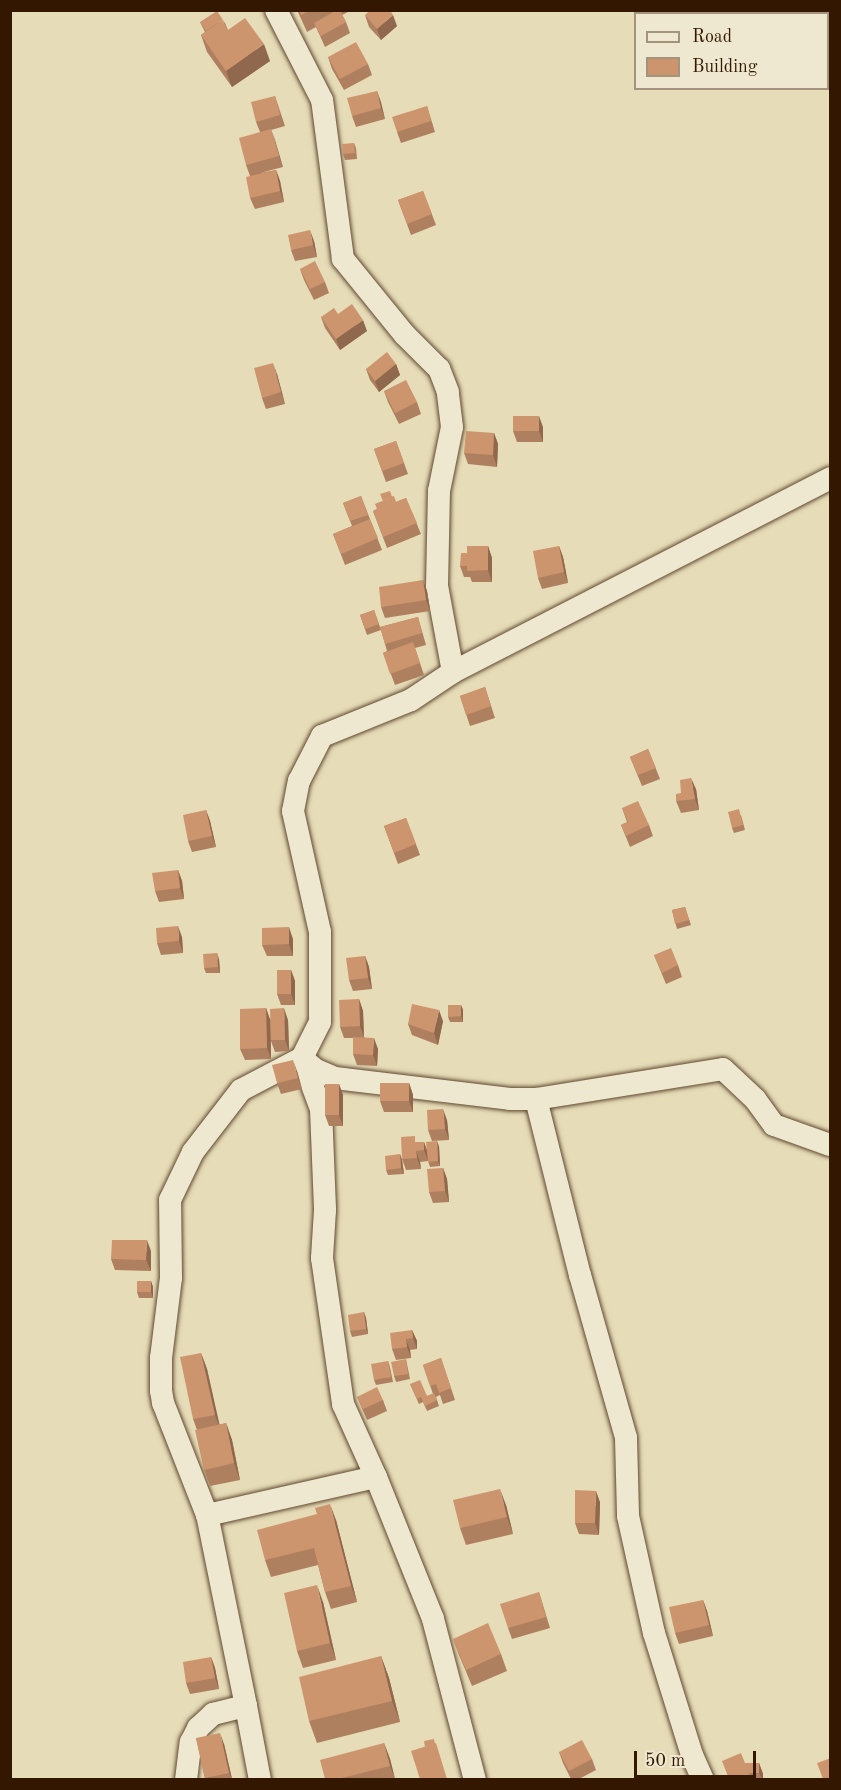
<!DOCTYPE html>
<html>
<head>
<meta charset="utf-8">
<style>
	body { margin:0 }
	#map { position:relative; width:841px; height:1790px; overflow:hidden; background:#e6dcb8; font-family:"Old Standard TT",serif }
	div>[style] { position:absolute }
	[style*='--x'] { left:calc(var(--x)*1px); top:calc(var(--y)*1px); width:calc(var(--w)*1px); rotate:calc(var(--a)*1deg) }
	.roads { filter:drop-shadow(0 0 2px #60482e) drop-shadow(0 0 2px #60482e) }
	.minor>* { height:22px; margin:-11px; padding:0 11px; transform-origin:11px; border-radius:11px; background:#efe8d1 }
	.wall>* { inset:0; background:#af805f }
	.shaded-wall>* { inset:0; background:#8f684d }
	.building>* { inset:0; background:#cc956e }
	span { translate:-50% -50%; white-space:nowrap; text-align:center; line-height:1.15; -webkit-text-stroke:5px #efe8d1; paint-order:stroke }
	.frame { position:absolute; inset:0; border:12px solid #331700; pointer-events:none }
	.legend { position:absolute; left:634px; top:12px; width:195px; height:78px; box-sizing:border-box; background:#efe8d1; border:2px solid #a4947d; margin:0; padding:8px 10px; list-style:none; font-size:18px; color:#331700 }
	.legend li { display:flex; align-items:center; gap:12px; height:30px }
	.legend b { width:30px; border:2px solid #a4947d }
	.scale { position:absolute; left:634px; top:1751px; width:122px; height:27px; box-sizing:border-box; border:3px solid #331700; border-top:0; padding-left:8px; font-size:18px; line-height:21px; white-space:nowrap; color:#331700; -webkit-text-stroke:4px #efe8d1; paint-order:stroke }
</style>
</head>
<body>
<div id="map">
	<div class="roads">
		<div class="minor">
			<i style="--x:453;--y:672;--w:424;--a:-27.2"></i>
			<i style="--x:302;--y:1058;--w:18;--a:41"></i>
			<i style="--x:316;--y:1070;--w:21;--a:23"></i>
			<i style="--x:335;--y:1078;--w:176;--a:6.8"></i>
			<i style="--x:510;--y:1099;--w:26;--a:0"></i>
			<i style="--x:536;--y:1099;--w:181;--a:76"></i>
			<i style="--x:580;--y:1275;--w:169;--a:74.2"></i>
			<i style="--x:626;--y:1438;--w:78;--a:88.5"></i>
			<i style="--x:628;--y:1516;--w:120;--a:77.5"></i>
			<i style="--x:654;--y:1633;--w:128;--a:72.7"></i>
			<i style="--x:692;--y:1755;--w:27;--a:66"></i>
			<i style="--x:302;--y:1058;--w:54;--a:69.6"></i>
			<i style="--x:321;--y:1109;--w:101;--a:87.7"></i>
			<i style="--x:325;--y:1210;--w:48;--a:93.6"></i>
			<i style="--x:322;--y:1258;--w:148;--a:81.8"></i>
			<i style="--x:343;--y:1404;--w:80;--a:65.7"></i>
			<i style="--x:376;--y:1477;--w:153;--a:68.1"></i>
			<i style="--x:433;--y:1619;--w:166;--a:75.4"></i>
			<i style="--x:536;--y:1099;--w:189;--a:-9.1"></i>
			<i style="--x:723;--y:1069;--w:44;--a:43.2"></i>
			<i style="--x:755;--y:1099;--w:32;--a:54"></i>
			<i style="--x:774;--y:1125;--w:59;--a:19.7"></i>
			<i style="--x:207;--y:1515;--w:173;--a:-12.7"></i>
			<i style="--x:246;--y:1706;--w:75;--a:79.3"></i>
			<i style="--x:186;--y:1780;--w:38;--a:-83"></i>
			<i style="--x:191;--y:1742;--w:16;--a:-63"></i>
			<i style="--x:198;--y:1728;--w:21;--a:-43"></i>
			<i style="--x:213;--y:1714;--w:34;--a:-14"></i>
			<i style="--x:246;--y:1706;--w:195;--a:-101.5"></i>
			<i style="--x:207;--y:1515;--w:120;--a:-111.4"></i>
			<i style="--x:163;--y:1403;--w:12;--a:-99"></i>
			<i style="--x:161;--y:1391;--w:33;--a:-90"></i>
			<i style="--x:161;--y:1358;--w:81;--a:-82.9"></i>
			<i style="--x:171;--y:1278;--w:78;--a:-90.7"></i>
			<i style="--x:170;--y:1200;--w:53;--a:-64.4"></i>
			<i style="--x:193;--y:1152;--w:78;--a:-52.3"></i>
			<i style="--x:241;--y:1090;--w:69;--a:-27.7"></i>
			<i style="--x:302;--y:1058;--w:40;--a:-63.4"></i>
			<i style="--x:320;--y:1022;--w:90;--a:-90"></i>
			<i style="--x:320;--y:932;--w:124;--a:-102.6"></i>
			<i style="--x:293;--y:811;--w:31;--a:-79"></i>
			<i style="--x:299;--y:781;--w:51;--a:-62.9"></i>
			<i style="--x:322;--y:736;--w:96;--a:-22"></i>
			<i style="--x:411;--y:700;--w:50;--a:-33.7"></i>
			<i style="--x:453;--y:672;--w:87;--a:-100.5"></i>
			<i style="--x:437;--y:586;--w:95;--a:-88.8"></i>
			<i style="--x:439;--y:491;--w:65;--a:-78.5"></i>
			<i style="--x:452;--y:427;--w:35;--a:-97"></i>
			<i style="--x:448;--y:392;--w:25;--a:-111"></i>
			<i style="--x:439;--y:369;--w:49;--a:-135"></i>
			<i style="--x:404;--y:334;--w:97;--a:-129.1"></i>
			<i style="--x:343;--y:259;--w:160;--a:-97.5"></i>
			<i style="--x:322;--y:100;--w:101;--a:-117.1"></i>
		</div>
	</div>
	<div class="wall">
		<i style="clip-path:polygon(297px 10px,352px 10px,342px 15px,346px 22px,350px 33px,325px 47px,316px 27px,307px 32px)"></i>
		<i style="clip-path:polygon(365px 15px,397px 26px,381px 40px,369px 27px)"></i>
		<i style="clip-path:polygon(200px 22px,225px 23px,228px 30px,270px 61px,232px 87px,207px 52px,201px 35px,205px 32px)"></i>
		<i style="clip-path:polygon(328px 57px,368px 64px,372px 75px,344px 90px,332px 69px)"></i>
		<i style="clip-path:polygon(377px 91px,385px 119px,356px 127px,352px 116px)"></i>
		<i style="clip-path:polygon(275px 96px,285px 126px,271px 130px,283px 167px,260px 173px,276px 170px,280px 181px,284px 202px,255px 209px,250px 198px,250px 176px,246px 165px,260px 132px,256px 122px)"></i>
		<i style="clip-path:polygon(427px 106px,435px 132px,401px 143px,397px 132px)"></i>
		<i style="clip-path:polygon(354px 143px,356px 148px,357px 159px,345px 160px,343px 154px)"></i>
		<i style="clip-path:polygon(423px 191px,436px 225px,411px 235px,398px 200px)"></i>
		<i style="clip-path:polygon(314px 241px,317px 257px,295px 261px,291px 250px)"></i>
		<i style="clip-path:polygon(300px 269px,325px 282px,329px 293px,314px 300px,304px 280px)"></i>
		<i style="clip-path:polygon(338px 314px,367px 331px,340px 350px,325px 328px,321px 317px)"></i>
		<i style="clip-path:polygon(396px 364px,400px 375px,379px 392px,370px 380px,366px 369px)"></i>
		<i style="clip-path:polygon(277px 374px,285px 404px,266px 409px,262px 398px)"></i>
		<i style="clip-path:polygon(384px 391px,417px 402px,421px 414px,399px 424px,388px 402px)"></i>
		<i style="clip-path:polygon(543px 427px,543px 442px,517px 442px,513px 431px)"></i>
		<i style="clip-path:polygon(494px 433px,498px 444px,497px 467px,468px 464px,464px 453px)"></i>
		<i style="clip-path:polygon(396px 441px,408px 474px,386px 482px,374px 449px)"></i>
		<i style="clip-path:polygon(361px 496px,382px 550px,345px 565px,333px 534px,352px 526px,343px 503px)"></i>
		<i style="clip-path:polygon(392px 496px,396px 502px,406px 498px,421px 534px,387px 548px,373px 511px,377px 509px)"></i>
		<i style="clip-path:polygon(488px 546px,492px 558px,492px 582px,472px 582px,470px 577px,464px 577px,460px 566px,467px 553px)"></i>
		<i style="clip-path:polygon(559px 546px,563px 557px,568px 583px,542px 589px,538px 578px)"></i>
		<i style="clip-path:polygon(423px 580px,427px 591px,430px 611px,385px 618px,381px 607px)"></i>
		<i style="clip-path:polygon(374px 610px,380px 627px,418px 617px,426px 645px,415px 648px,424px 675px,395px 685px,383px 653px,387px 651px,381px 630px,367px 635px,360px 615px)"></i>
		<i style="clip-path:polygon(485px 687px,495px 718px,470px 726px,460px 696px)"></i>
		<i style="clip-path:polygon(648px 749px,660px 779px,642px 786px,630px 757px)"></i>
		<i style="clip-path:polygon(696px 789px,699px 810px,681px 813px,676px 801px,681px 793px)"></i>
		<i style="clip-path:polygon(622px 808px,649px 825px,653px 836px,630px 847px,621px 825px,627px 822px)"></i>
		<i style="clip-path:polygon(206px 810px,210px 821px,216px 847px,192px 852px,188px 841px)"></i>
		<i style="clip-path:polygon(741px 815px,745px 830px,734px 833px,732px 828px)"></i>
		<i style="clip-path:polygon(406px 818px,420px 855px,398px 864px,384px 826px)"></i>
		<i style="clip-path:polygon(178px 870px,182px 881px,184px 899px,159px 902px,155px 891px)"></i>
		<i style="clip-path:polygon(685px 907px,691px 925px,677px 929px,672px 910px)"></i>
		<i style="clip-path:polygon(182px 937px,183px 953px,161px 955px,157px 943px)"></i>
		<i style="clip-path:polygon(293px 939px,293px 956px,267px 956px,262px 945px)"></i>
		<i style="clip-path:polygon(654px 955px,678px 965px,682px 977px,666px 984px)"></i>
		<i style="clip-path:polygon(365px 956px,369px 967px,372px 989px,353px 991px,349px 980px)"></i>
		<i style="clip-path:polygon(219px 959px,220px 973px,206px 973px,204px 968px)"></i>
		<i style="clip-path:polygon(291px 970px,295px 981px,295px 1005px,281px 1005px,277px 994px)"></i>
		<i style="clip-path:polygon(359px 999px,363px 1011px,364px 1037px,378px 1049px,377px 1066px,357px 1065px,353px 1054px,353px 1038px,344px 1038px,340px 1027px)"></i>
		<i style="clip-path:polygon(461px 1005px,463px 1010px,463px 1022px,450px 1022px,448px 1017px)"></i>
		<i style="clip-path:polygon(266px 1008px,270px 1019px,288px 1020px,289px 1051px,275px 1052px,271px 1041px,271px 1059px,245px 1060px,240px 1049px)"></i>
		<i style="clip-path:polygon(443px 1021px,438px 1045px,412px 1035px,408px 1024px)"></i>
		<i style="clip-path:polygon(297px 1071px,302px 1089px,281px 1094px,277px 1083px)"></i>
		<i style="clip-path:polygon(409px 1083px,413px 1095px,413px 1112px,384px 1112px,380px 1101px)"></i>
		<i style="clip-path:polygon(339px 1084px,343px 1095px,343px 1126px,329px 1126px,325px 1115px)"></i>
		<i style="clip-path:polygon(447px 1120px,449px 1140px,432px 1141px,428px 1130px)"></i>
		<i style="clip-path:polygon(417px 1142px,424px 1142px,427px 1152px,439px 1146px,440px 1166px,430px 1167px,428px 1161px,420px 1162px,421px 1169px,406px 1170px,402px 1159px)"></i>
		<i style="clip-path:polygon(400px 1154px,402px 1160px,404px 1174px,388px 1175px,386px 1170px)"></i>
		<i style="clip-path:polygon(443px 1168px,447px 1179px,449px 1202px,433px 1203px,429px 1192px)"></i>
		<i style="clip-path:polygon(151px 1251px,151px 1271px,115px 1270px,111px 1259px)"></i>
		<i style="clip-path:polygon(151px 1281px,153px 1287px,153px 1298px,139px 1298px,137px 1292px)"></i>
		<i style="clip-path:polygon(364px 1312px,366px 1318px,368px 1334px,352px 1337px,350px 1331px)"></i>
		<i style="clip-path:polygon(412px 1330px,417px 1341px,417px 1349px,410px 1350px,411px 1358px,396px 1360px,392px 1349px)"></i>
		<i style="clip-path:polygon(201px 1353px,207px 1369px,219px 1425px,226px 1423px,232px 1440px,240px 1480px,210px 1486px,204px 1470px,197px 1430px,193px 1419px)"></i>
		<i style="clip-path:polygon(441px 1358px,455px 1400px,443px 1404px,440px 1395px,436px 1397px,439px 1406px,427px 1411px,423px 1402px,419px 1404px,410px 1384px,427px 1396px,433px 1394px,423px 1365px)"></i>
		<i style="clip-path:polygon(406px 1359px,410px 1379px,396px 1382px,394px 1376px)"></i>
		<i style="clip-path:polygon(388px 1361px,390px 1367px,393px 1382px,376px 1385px,374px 1380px)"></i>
		<i style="clip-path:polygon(357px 1397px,383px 1400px,387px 1411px,367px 1420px)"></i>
		<i style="clip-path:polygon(600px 1502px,599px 1535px,579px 1534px,575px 1523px)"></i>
		<i style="clip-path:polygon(506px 1505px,513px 1534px,466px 1545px,460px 1528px)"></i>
		<i style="clip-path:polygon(336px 1520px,357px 1602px,331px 1609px,325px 1592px,318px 1565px,271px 1577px,265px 1560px)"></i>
		<i style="clip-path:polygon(539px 1592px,550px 1628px,512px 1639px,508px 1628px)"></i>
		<i style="clip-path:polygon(703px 1600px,707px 1611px,713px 1636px,679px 1644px,675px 1633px)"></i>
		<i style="clip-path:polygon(323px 1602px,336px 1660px,303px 1668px,297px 1651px)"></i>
		<i style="clip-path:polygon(453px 1639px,501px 1654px,507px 1671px,472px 1686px,459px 1655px)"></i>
		<i style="clip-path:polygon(381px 1656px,389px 1678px,400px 1722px,317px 1743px,309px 1721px)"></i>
		<i style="clip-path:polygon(211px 1657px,215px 1668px,219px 1689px,190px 1694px,186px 1683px)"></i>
		<i style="clip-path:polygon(196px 1738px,224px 1744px,232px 1779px,205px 1779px)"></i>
		<i style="clip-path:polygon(384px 1743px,390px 1759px,395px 1779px,325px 1779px)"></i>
		<i style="clip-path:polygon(559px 1752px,592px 1759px,596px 1770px,579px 1779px,571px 1779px,563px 1763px)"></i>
		<i style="clip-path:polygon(745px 1763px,759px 1763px,763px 1774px,763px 1779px,729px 1779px)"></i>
	</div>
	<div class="shaded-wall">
		<i style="clip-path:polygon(393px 15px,397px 26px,381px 40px,377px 29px)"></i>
		<i style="clip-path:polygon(264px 44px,270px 61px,232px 87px,226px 71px)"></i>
		<i style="clip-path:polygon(377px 91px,381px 102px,385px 119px,381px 108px)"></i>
		<i style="clip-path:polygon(271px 129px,275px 140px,283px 167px,279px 156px)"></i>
		<i style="clip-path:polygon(276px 170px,280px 181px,284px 202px,280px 191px)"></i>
		<i style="clip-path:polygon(310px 230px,314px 241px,317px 257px,313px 245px)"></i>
		<i style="clip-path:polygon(363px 320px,367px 331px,340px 350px,336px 339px)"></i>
		<i style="clip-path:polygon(273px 363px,277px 374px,285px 404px,281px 392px)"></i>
		<i style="clip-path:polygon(396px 364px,400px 375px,379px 392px,375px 381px)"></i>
		<i style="clip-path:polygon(539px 416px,543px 427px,543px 442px,539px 431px)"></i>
		<i style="clip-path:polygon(494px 433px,498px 444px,497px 467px,493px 455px)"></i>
		<i style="clip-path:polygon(488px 546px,492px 558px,492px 582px,488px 570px)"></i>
		<i style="clip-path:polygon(559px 546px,563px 557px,568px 583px,564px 572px)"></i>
		<i style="clip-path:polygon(423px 580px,427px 591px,430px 611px,426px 600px)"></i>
		<i style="clip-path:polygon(691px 778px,696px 789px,699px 810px,695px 799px)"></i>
		<i style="clip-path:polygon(206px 810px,210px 821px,216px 847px,212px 836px)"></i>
		<i style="clip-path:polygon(178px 870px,182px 881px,184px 899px,180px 888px)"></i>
		<i style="clip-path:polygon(178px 926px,182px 937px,183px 953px,179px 941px)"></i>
		<i style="clip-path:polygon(289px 927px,293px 939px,293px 956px,289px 944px)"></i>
		<i style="clip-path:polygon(217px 953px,219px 959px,220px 973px,218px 967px)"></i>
		<i style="clip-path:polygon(365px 956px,369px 967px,372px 989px,368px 978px)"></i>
		<i style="clip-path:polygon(291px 970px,295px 981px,295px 1005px,291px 994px)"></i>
		<i style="clip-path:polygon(359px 999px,363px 1011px,364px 1037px,360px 1026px)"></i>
		<i style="clip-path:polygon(461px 1005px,463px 1010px,463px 1022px,461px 1016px)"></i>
		<i style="clip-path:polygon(266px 1008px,270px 1020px,271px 1059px,267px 1048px)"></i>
		<i style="clip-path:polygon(284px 1008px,288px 1020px,289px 1051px,285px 1040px)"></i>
		<i style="clip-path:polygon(439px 1010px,443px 1021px,438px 1045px,434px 1033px)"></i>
		<i style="clip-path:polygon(374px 1038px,378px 1049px,377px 1066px,373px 1055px)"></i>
		<i style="clip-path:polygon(293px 1060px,297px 1071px,302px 1089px,298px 1078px)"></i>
		<i style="clip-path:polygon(409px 1083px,413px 1095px,413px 1112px,409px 1101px)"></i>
		<i style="clip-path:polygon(339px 1084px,343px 1095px,343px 1126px,339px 1115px)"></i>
		<i style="clip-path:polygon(443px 1109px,447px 1120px,449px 1140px,445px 1129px)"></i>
		<i style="clip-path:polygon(437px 1141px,439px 1146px,440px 1166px,438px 1161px)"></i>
		<i style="clip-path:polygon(424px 1142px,428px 1153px,428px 1161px,424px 1150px)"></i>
		<i style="clip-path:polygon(416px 1151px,420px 1162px,421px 1169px,417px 1158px)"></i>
		<i style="clip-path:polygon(400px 1154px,402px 1160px,404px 1174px,401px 1168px)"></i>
		<i style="clip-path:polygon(443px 1168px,447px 1179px,449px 1202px,445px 1191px)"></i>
		<i style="clip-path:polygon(147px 1240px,151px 1251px,151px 1271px,146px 1260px)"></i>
		<i style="clip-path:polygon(151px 1281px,153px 1287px,153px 1298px,151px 1292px)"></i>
		<i style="clip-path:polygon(364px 1312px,366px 1318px,368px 1334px,366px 1329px)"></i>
		<i style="clip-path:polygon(412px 1330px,417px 1341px,417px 1349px,413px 1338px)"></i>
		<i style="clip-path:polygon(406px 1339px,410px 1350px,411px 1358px,407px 1347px)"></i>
		<i style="clip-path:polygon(201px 1353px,207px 1369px,221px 1431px,215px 1415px)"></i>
		<i style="clip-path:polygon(226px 1423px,232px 1440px,240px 1480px,234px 1463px)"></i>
		<i style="clip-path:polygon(500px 1489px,506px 1505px,513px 1534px,507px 1517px)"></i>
		<i style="clip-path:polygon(596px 1491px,600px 1502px,599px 1535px,595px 1523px)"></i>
		<i style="clip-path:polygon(330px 1504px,336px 1520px,357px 1602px,351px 1586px)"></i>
		<i style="clip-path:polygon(317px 1585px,323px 1602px,336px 1660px,330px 1643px)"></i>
		<i style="clip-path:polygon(703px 1600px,707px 1611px,713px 1636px,709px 1625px)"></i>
		<i style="clip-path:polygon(381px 1656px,389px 1678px,400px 1722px,392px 1701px)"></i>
		<i style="clip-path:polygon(211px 1657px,215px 1668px,219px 1689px,215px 1678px)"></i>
		<i style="clip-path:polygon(220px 1733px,224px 1744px,232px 1779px,229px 1773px)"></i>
		<i style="clip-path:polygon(384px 1743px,390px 1759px,395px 1779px,390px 1766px)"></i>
		<i style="clip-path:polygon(759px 1763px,763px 1774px,763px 1779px,762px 1779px,759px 1773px)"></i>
	</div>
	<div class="building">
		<i style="clip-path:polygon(299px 10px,311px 10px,301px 15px)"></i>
		<i style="clip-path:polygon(337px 10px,340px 10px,346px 22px,321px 36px,314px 23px)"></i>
		<i style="clip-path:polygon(370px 10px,390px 10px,393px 15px,377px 29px,365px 15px)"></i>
		<i style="clip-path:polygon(217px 11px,225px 23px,224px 23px,222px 20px,206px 31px,200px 22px)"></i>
		<i style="clip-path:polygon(245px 18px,264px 44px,226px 71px,201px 35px,222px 20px,228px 30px)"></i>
		<i style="clip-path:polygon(356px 42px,368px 64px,340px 79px,328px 57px)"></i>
		<i style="clip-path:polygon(377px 91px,381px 108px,352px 116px,347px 98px)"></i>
		<i style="clip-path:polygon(275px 96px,280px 115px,256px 122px,251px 102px)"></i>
		<i style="clip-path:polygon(427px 106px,431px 121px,397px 132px,392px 117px)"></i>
		<i style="clip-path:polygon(271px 129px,279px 156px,246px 165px,239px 138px)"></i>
		<i style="clip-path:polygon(354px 143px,355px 153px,343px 154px,342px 144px)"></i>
		<i style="clip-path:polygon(276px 170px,280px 191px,250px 198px,246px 177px)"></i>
		<i style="clip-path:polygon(423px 191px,432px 214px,407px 224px,398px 200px)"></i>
		<i style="clip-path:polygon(310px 230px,313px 245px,291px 250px,288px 235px)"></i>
		<i style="clip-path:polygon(315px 261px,325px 282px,310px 289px,300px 269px)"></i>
		<i style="clip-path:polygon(352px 304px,363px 320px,336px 339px,321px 317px,334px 308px,338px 314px)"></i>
		<i style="clip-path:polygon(387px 352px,396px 364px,375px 381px,366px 369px)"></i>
		<i style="clip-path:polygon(273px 363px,281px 392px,262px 398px,254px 368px)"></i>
		<i style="clip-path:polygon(406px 380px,417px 402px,395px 413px,384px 391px)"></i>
		<i style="clip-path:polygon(513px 416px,539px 416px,539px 431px,513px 431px)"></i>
		<i style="clip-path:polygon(466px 431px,494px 433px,493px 455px,464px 453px)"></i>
		<i style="clip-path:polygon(396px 441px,404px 463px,382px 471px,374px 449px)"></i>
		<i style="clip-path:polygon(390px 491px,392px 497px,383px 501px,380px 494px)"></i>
		<i style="clip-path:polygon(361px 496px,368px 515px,350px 521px,343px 503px)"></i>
		<i style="clip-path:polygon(394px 496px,396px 502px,406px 498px,417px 523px,383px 537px,373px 511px,377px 509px,375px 504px)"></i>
		<i style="clip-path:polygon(370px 519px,378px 538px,341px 554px,333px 534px)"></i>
		<i style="clip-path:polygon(467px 546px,488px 546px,488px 570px,467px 571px,467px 566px,460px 566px,461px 553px,467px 553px)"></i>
		<i style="clip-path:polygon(559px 546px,564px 572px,538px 578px,533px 551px)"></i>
		<i style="clip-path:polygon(423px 580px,426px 600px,381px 607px,379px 587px)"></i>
		<i style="clip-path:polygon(374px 610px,379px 624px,365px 629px,360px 615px)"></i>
		<i style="clip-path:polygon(418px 617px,422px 633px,385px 644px,380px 627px)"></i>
		<i style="clip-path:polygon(413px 642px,420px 663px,390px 674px,383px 653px)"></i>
		<i style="clip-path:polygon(485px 687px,491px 706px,466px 715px,460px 696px)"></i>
		<i style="clip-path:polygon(648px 749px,656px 768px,638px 775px,630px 757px)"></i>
		<i style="clip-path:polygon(691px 778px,695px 799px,676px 801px,676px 794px,681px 793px,680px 780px)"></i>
		<i style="clip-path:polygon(638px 801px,649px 825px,626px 836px,621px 825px,628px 822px,622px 808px)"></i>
		<i style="clip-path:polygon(739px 809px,743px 825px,732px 828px,728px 812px)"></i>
		<i style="clip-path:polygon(206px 810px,212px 836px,188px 841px,183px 815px)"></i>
		<i style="clip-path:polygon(406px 818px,416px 844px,394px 853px,384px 826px)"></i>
		<i style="clip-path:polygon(178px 870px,180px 888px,155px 891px,152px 873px)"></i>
		<i style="clip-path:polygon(685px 907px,689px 920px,675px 924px,672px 910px)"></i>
		<i style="clip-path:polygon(178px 926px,179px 941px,157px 943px,156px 928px)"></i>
		<i style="clip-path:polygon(289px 927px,289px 944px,262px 945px,262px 928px)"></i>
		<i style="clip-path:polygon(671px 948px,678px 965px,662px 973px,654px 955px)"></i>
		<i style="clip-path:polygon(217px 953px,218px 967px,204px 968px,203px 954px)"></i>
		<i style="clip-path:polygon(365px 956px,368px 978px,349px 980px,346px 958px)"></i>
		<i style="clip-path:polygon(277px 970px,291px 970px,291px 994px,277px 994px)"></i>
		<i style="clip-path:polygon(359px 999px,360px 1026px,340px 1027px,339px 1000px)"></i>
		<i style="clip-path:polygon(412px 1004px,439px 1010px,434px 1033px,408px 1024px)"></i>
		<i style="clip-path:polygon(448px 1005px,461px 1005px,461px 1016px,448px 1017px)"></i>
		<i style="clip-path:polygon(266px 1008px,267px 1048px,240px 1049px,240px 1009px)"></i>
		<i style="clip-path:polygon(284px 1008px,285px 1040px,271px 1040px,270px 1009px)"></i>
		<i style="clip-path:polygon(353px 1037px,374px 1038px,373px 1055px,353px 1054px)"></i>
		<i style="clip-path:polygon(293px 1060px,298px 1078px,277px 1083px,272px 1065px)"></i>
		<i style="clip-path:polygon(380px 1083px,409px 1083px,409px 1101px,380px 1101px)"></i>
		<i style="clip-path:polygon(325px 1084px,339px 1084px,339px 1115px,325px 1115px)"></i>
		<i style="clip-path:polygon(443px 1109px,445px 1129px,428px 1130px,427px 1110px)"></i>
		<i style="clip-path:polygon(415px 1136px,415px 1142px,424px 1142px,424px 1150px,416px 1151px,417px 1158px,402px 1159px,401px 1137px)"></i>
		<i style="clip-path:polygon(437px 1141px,438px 1161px,428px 1162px,426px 1142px)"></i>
		<i style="clip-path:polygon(400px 1154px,401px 1168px,386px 1170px,385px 1156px)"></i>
		<i style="clip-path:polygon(443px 1168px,445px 1191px,429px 1192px,427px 1169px)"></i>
		<i style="clip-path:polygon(112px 1240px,147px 1240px,146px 1260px,111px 1259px)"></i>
		<i style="clip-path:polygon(137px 1281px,151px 1281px,151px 1292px,137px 1292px)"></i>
		<i style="clip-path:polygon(364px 1312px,366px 1329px,350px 1331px,348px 1315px)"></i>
		<i style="clip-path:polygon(412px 1330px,413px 1338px,406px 1339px,407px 1347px,392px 1349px,390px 1333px)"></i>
		<i style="clip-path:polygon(201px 1353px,215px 1415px,193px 1419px,180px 1357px)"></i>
		<i style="clip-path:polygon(441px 1358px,451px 1388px,439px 1393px,436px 1384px,430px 1386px,423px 1365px)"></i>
		<i style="clip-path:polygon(406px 1359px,408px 1374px,394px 1376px,391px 1362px)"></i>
		<i style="clip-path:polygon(388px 1361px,391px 1377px,374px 1380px,371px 1364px)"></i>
		<i style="clip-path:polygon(420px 1380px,427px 1396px,434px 1393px,437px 1400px,425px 1406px,421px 1397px,417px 1399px,410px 1384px)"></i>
		<i style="clip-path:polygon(377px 1387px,383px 1400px,363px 1409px,357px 1397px)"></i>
		<i style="clip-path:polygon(226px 1423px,234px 1463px,204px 1470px,195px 1430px)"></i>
		<i style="clip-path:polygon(500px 1489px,507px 1517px,460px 1528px,453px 1500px)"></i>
		<i style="clip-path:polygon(575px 1490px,596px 1491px,595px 1523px,575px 1523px)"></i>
		<i style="clip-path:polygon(330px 1504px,351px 1586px,325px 1592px,314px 1548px,265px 1560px,257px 1530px,317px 1514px,315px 1508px)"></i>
		<i style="clip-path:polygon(317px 1585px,330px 1643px,297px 1651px,284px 1593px)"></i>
		<i style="clip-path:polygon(539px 1592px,546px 1617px,508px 1628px,500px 1604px)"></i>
		<i style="clip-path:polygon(703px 1600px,709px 1625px,675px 1633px,669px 1607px)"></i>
		<i style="clip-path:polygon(488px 1623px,501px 1654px,466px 1670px,453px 1639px)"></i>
		<i style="clip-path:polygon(381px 1656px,392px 1701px,309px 1721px,299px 1677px)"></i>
		<i style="clip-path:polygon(211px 1657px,215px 1678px,186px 1683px,183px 1662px)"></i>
		<i style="clip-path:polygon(220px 1733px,229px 1773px,205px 1778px,196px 1738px)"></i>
		<i style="clip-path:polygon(434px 1739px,435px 1744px,425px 1747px,424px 1741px)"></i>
		<i style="clip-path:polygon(582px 1740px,592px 1759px,569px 1771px,559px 1752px)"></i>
		<i style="clip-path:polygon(384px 1743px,390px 1766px,338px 1779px,325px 1779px,320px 1760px)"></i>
		<i style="clip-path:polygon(436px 1743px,447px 1779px,420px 1779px,411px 1751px)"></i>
		<i style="clip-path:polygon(741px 1753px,745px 1763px,759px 1763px,759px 1773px,748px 1773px,754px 1779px,729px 1779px,722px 1761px)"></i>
		<i style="clip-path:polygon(831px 1758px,831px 1778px,823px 1779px,817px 1763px)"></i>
	</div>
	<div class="frame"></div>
	<ul class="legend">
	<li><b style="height:8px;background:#efe8d1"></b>Road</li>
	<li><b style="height:16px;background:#cc956e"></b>Building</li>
	</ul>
	<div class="scale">50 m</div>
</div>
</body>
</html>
